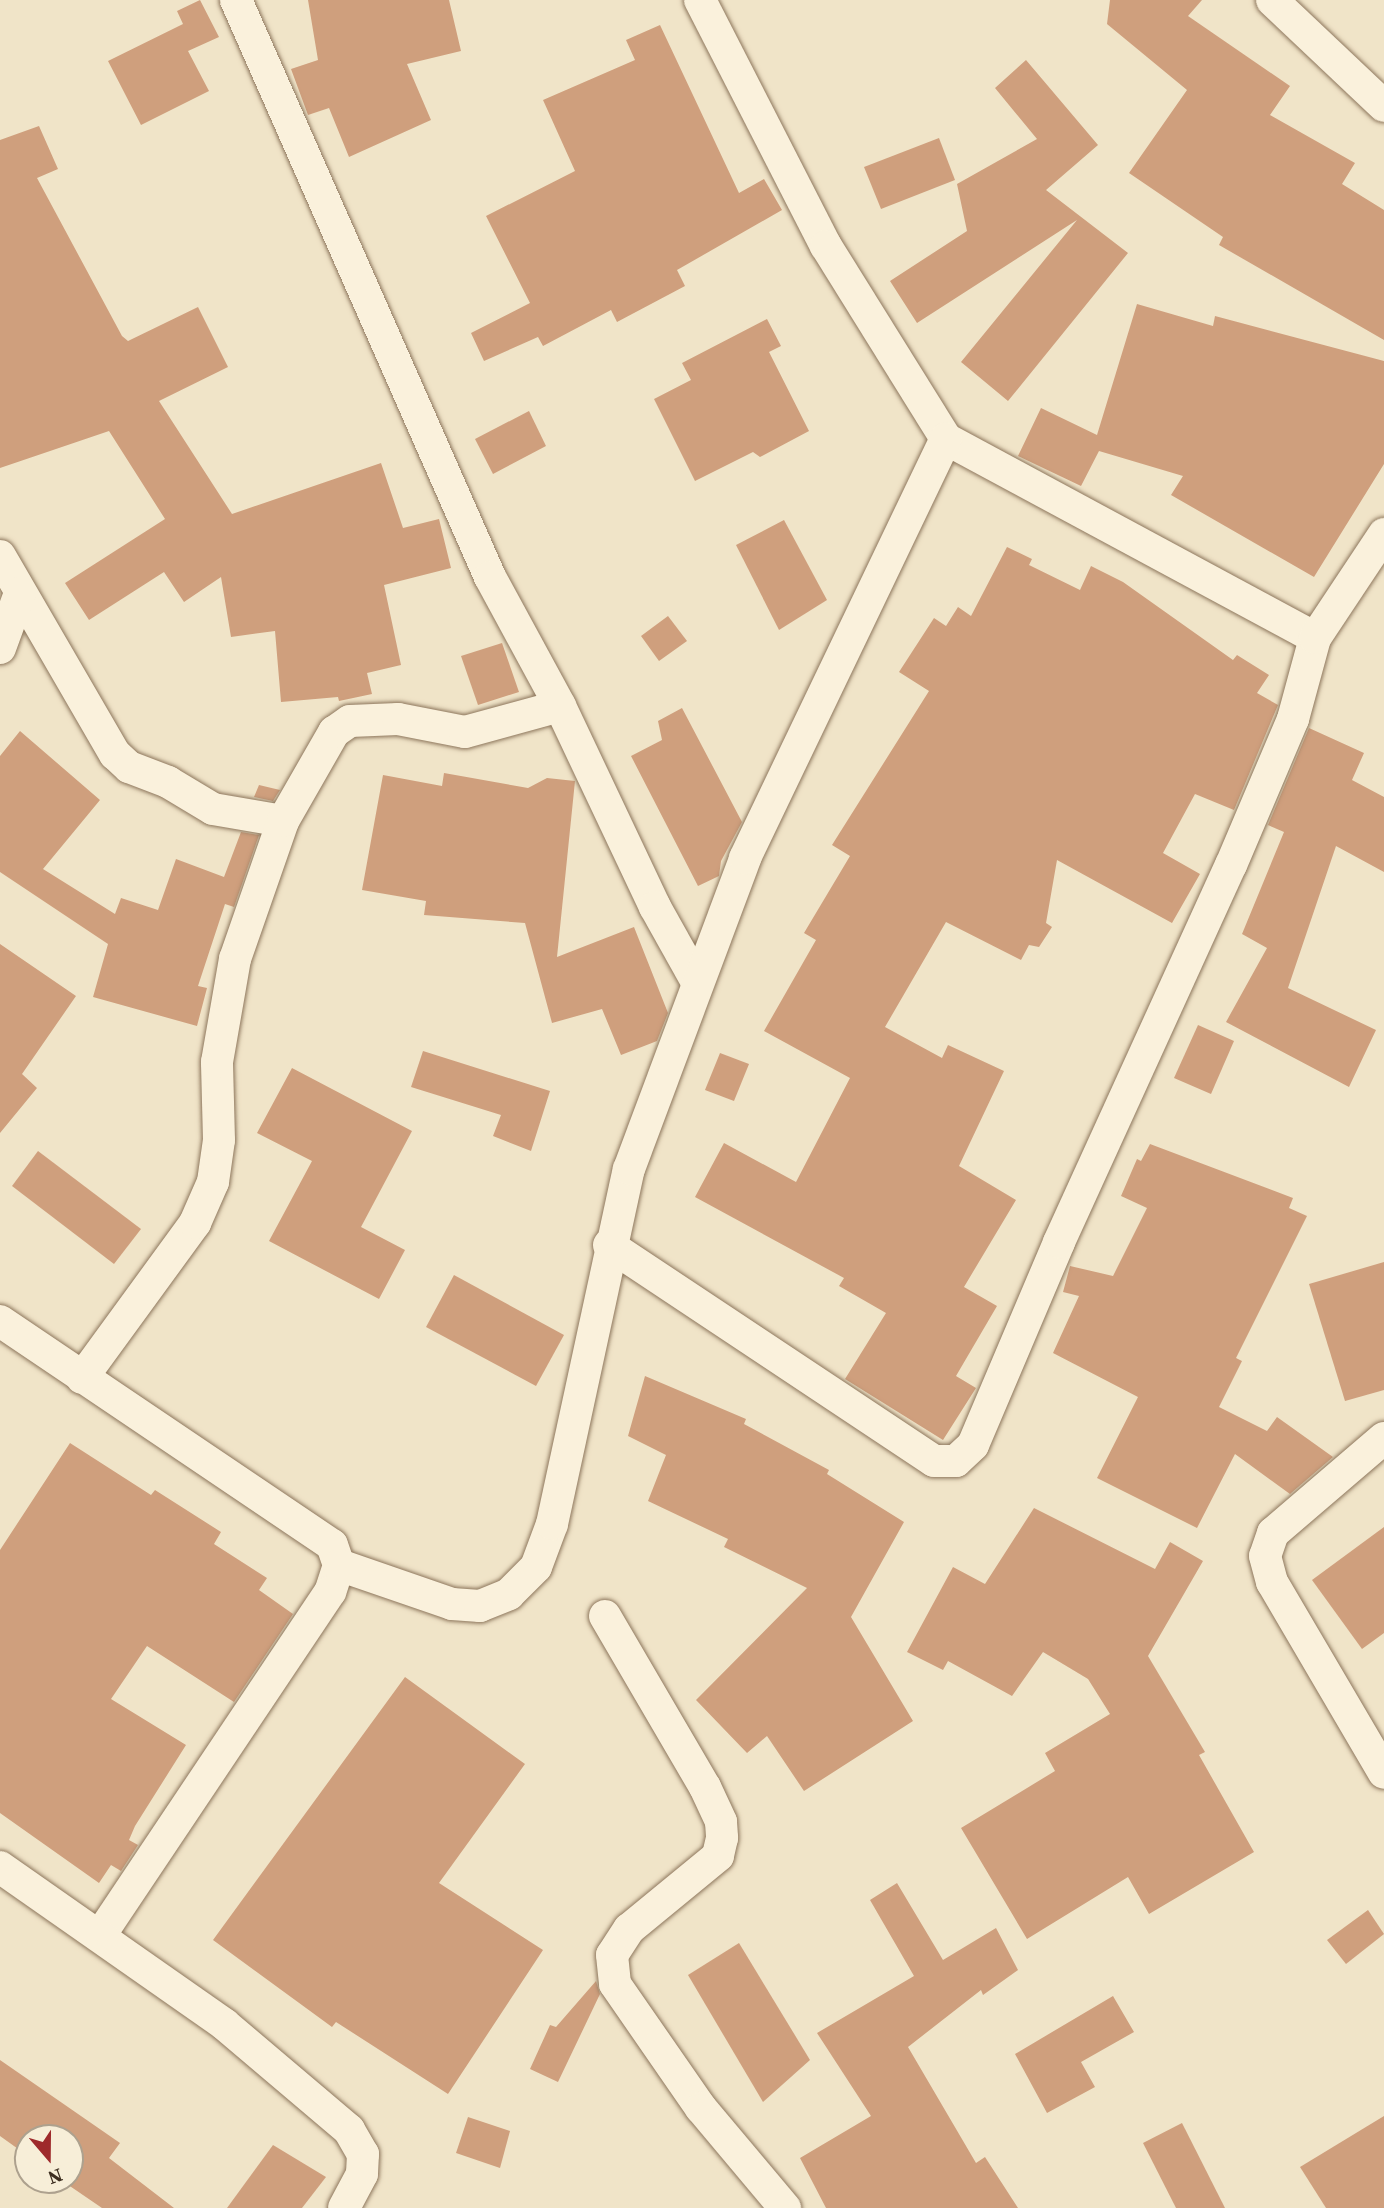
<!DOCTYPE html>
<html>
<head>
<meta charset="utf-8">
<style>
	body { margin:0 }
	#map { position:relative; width:1384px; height:2208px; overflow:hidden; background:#f0e4c8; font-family:"Source Serif 4",serif }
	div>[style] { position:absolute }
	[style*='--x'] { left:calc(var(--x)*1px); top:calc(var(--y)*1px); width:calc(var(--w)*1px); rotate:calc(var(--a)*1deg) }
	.building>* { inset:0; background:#cf9f7d }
	.roads { filter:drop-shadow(0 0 2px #8d765c) drop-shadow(0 0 2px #8d765c) }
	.street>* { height:32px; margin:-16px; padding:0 16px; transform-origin:16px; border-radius:16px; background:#faf1dc }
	span { translate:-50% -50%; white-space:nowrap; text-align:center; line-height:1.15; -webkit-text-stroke:5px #f7eed8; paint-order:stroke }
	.north { position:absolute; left:14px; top:2124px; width:70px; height:70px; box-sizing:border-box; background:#f7eed8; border:2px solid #ada18e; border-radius:50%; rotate:160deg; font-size:19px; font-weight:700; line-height:28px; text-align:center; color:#3d2e20 }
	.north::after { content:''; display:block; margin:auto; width:24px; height:32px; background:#9e2a2b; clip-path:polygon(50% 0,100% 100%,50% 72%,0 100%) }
</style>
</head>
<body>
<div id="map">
	<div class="building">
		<i style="clip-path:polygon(200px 0,219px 37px,188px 51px,209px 91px,141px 125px,108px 61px,183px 24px,177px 11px)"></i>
		<i style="clip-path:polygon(308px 0,449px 0,461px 51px,407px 64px,431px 120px,349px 157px,329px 108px,308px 115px,291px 69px,318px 60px)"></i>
		<i style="clip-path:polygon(1110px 0,1202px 0,1188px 16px,1290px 86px,1270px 115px,1355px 163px,1342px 184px,1384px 210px,1384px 340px,1219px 245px,1223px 237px,1129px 173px,1187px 90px,1107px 24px)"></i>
		<i style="clip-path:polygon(660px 25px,739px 193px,764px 179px,782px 210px,677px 270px,685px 286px,617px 322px,611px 310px,543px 346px,538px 337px,484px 361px,471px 333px,530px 303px,486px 216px,575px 171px,543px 100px,635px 60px,626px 40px)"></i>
		<i style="clip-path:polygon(1026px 60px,1098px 145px,1046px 190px,1128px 253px,1008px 401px,961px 362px,1077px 220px,917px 323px,890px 281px,967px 231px,957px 184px,1037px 139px,995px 88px)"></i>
		<i style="clip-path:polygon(39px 126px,58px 169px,37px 178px,122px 336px,128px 341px,198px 307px,228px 367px,159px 401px,232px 514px,381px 463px,403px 528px,439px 519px,451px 568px,384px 585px,401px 665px,367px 673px,372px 694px,339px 701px,338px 697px,281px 702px,275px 631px,231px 637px,221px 577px,184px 602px,164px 572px,89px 620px,65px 583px,165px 519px,109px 431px,0 468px,0 140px)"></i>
		<i style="clip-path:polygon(939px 138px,955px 180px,881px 209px,864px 167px)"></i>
		<i style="clip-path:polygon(1137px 304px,1213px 326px,1215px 316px,1384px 361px,1384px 464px,1314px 577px,1171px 495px,1183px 476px,1099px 451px,1081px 486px,1018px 456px,1041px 408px,1097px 435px)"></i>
		<i style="clip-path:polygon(767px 319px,781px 346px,769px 352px,809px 431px,760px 457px,753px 452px,695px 481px,654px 399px,691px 380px,682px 363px)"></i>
		<i style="clip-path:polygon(529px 411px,546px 446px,493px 474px,475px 439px)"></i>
		<i style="clip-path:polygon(784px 520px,827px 600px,779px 630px,736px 545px)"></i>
		<i style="clip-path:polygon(1007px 547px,1032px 559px,1029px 565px,1080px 590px,1091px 566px,1123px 582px,1233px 660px,1237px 655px,1269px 675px,1257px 693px,1278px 705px,1234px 810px,1195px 794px,1163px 853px,1200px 874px,1172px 923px,1057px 860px,1046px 923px,1052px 927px,1039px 947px,1029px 945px,1021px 960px,946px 922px,885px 1027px,942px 1058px,948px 1045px,1004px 1071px,959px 1166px,1016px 1200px,964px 1287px,997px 1306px,956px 1376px,976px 1388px,943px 1440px,845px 1379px,886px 1313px,839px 1286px,844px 1278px,695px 1197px,724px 1143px,796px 1182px,850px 1078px,764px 1031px,816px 940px,804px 933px,850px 856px,832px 845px,929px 691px,899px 672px,934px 618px,946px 626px,958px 607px,971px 616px)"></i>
		<i style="clip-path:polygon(668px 616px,687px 641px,659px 661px,641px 636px)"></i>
		<i style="clip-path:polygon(502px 643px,519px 692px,478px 705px,461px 656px)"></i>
		<i style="clip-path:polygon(682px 708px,742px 822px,721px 861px,719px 876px,698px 886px,631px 756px,662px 740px,658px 721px)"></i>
		<i style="clip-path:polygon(1309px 728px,1364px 753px,1352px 780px,1384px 797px,1384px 872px,1336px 846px,1288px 988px,1376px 1030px,1349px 1087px,1226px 1022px,1267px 948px,1242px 934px,1284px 832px,1268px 825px)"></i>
		<i style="clip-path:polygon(20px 731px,100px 800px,43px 869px,115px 914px,121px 898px,158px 910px,176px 859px,224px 877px,241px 832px,259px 835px,234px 907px,225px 904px,198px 986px,207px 988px,197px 1026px,93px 997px,108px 944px,0 872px,0 756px)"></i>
		<i style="clip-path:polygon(444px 773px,528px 788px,547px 778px,575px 781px,557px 957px,634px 927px,668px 1013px,657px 1041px,621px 1055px,602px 1009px,552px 1023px,525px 923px,424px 915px,426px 901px,362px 890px,383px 775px,442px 786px)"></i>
		<i style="clip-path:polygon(259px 785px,280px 790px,273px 801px,254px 797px)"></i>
		<i style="clip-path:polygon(0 944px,76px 996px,22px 1074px,37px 1088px,0 1133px)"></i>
		<i style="clip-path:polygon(1198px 1025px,1234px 1041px,1211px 1094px,1174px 1078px)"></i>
		<i style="clip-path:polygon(423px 1051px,550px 1091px,531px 1151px,493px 1136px,501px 1115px,411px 1087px)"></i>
		<i style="clip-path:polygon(720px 1053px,749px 1064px,734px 1101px,705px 1090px)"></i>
		<i style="clip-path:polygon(292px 1068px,412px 1131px,361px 1227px,405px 1250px,379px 1299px,269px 1241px,312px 1161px,257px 1133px)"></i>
		<i style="clip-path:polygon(1150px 1144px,1293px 1198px,1289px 1208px,1307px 1216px,1236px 1358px,1242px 1361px,1219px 1407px,1267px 1431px,1277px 1417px,1333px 1457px,1290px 1494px,1235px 1454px,1197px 1528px,1097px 1478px,1138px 1397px,1053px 1353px,1079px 1296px,1063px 1292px,1070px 1266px,1113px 1276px,1147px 1208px,1121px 1196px,1137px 1159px,1141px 1161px)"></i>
		<i style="clip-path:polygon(38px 1151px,141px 1229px,114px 1264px,12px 1186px)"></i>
		<i style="clip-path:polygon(1384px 1262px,1384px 1390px,1345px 1401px,1309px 1284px)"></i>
		<i style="clip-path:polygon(454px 1275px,564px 1335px,536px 1386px,426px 1327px)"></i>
		<i style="clip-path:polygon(645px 1376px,746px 1419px,744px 1424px,829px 1470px,827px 1474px,904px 1522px,851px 1617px,913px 1721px,804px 1791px,767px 1736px,747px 1753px,696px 1700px,807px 1588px,724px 1547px,728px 1539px,648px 1501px,666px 1455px,628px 1436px)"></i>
		<i style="clip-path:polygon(70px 1443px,151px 1495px,155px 1490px,221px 1532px,214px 1544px,267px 1578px,259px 1590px,293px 1614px,234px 1702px,147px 1646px,111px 1699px,186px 1745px,135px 1826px,129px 1840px,138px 1845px,121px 1871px,111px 1865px,99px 1883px,0 1813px,0 1550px)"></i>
		<i style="clip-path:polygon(1034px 1508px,1155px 1569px,1170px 1542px,1203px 1561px,1148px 1656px,1205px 1752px,1199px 1755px,1254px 1852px,1149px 1914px,1128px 1877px,1027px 1939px,961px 1828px,1055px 1771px,1045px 1753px,1110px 1714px,1088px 1679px,1043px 1652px,1012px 1696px,948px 1661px,943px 1670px,907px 1652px,953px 1567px,985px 1584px)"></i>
		<i style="clip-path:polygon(1384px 1527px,1384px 1633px,1362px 1649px,1312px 1580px)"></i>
		<i style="clip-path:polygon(405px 1677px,525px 1764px,439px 1883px,543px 1950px,448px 2094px,336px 2022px,332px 2027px,213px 1940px)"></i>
		<i style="clip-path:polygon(897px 1883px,943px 1960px,996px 1928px,1018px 1970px,983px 1995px,981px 1990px,908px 2047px,976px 2163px,985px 2157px,1018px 2208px,826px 2208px,800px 2158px,871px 2116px,817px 2033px,914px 1976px,870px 1900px)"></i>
		<i style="clip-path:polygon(1368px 1910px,1384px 1934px,1346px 1964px,1327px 1940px)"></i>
		<i style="clip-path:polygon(739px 1943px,810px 2060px,763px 2102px,688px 1975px)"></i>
		<i style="clip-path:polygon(596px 1981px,600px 1994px,558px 2082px,530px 2069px,550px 2025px,556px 2027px)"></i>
		<i style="clip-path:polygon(1113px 1996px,1134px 2032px,1081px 2062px,1095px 2087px,1047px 2113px,1015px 2054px)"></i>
		<i style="clip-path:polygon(0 2060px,120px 2143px,109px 2158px,174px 2208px,102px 2208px,61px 2180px,70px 2180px,70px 2138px,28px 2138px,28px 2156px,0 2136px)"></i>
		<i style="clip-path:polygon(1384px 2116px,1384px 2208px,1326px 2208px,1300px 2167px)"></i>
		<i style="clip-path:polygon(468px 2117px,510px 2131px,500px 2168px,456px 2153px)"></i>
		<i style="clip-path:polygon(1182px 2123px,1225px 2208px,1176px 2208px,1143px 2143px)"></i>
		<i style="clip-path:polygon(273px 2145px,326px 2177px,302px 2208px,227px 2208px)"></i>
	</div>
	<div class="roads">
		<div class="street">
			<i style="--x:236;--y:0;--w:630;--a:66.24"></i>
			<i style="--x:490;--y:577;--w:147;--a:61.5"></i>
			<i style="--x:560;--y:706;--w:222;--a:64.7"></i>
			<i style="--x:655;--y:907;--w:86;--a:60.8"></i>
			<i style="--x:700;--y:0;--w:276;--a:62.9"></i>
			<i style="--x:826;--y:246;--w:227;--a:58.1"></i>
			<i style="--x:946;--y:439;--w:419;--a:28.3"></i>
			<i style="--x:1272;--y:0;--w:154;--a:43.4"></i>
			<i style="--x:0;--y:556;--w:229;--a:59.9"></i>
			<i style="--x:115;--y:754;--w:19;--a:43"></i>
			<i style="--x:129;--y:767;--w:42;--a:21"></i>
			<i style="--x:168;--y:782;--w:52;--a:31"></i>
			<i style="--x:213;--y:809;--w:71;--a:9.7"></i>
			<i style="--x:0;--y:648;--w:59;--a:-70"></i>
			<i style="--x:609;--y:1245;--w:390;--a:33.6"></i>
			<i style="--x:934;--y:1461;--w:22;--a:0"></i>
			<i style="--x:956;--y:1461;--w:23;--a:-43"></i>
			<i style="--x:973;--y:1445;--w:220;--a:-67"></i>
			<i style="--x:1059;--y:1242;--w:414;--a:-65.5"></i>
			<i style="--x:1231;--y:865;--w:159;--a:-67"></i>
			<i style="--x:1293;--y:719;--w:84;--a:-74.8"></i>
			<i style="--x:1315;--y:638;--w:125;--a:-56.4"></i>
			<i style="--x:0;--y:1321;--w:400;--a:34"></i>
			<i style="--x:332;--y:1545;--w:21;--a:71"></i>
			<i style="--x:339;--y:1565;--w:28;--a:108"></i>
			<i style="--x:330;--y:1592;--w:412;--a:123.8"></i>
			<i style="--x:82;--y:1378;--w:192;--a:-53.9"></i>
			<i style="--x:195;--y:1223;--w:45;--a:-66.3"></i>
			<i style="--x:213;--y:1182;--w:42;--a:-81.9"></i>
			<i style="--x:219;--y:1140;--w:78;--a:-91.5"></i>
			<i style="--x:217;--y:1062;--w:105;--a:-80.1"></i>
			<i style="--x:235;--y:959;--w:146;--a:-70.8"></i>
			<i style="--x:283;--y:821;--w:103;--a:-60.2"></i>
			<i style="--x:334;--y:732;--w:19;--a:-35"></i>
			<i style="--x:350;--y:721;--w:48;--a:-2.4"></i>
			<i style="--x:398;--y:719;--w:68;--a:11"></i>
			<i style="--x:465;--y:732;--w:98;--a:-15.3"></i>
			<i style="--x:1384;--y:1438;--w:146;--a:139.4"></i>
			<i style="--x:1273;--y:1533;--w:24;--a:109"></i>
			<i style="--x:1265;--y:1556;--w:27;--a:75"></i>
			<i style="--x:1272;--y:1582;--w:221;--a:59.6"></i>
			<i style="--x:339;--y:1565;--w:120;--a:19"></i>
			<i style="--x:452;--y:1604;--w:28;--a:4"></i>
			<i style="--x:480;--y:1606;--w:31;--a:-22"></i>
			<i style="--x:509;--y:1594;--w:38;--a:-45"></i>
			<i style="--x:536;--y:1567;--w:46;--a:-69.6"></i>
			<i style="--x:552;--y:1524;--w:363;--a:-77.8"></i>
			<i style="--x:629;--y:1169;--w:332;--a:-69.5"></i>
			<i style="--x:745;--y:858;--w:465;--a:-64.4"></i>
			<i style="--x:605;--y:1616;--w:198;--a:59.7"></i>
			<i style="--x:705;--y:1787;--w:38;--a:65"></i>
			<i style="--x:721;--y:1822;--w:16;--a:86"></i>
			<i style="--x:722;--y:1838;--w:18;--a:103"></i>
			<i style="--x:718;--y:1856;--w:115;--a:140.6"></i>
			<i style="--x:629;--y:1929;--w:31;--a:123"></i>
			<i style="--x:612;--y:1955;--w:29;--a:84"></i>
			<i style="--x:615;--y:1984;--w:151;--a:55.3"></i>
			<i style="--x:701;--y:2108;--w:131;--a:50"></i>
			<i style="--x:0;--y:1867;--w:274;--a:35"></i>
			<i style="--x:224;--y:2024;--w:164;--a:40.3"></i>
			<i style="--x:349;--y:2130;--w:28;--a:60"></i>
			<i style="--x:363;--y:2154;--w:20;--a:93"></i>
			<i style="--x:362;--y:2174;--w:38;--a:118"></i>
		</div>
	</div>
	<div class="north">N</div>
</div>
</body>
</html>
